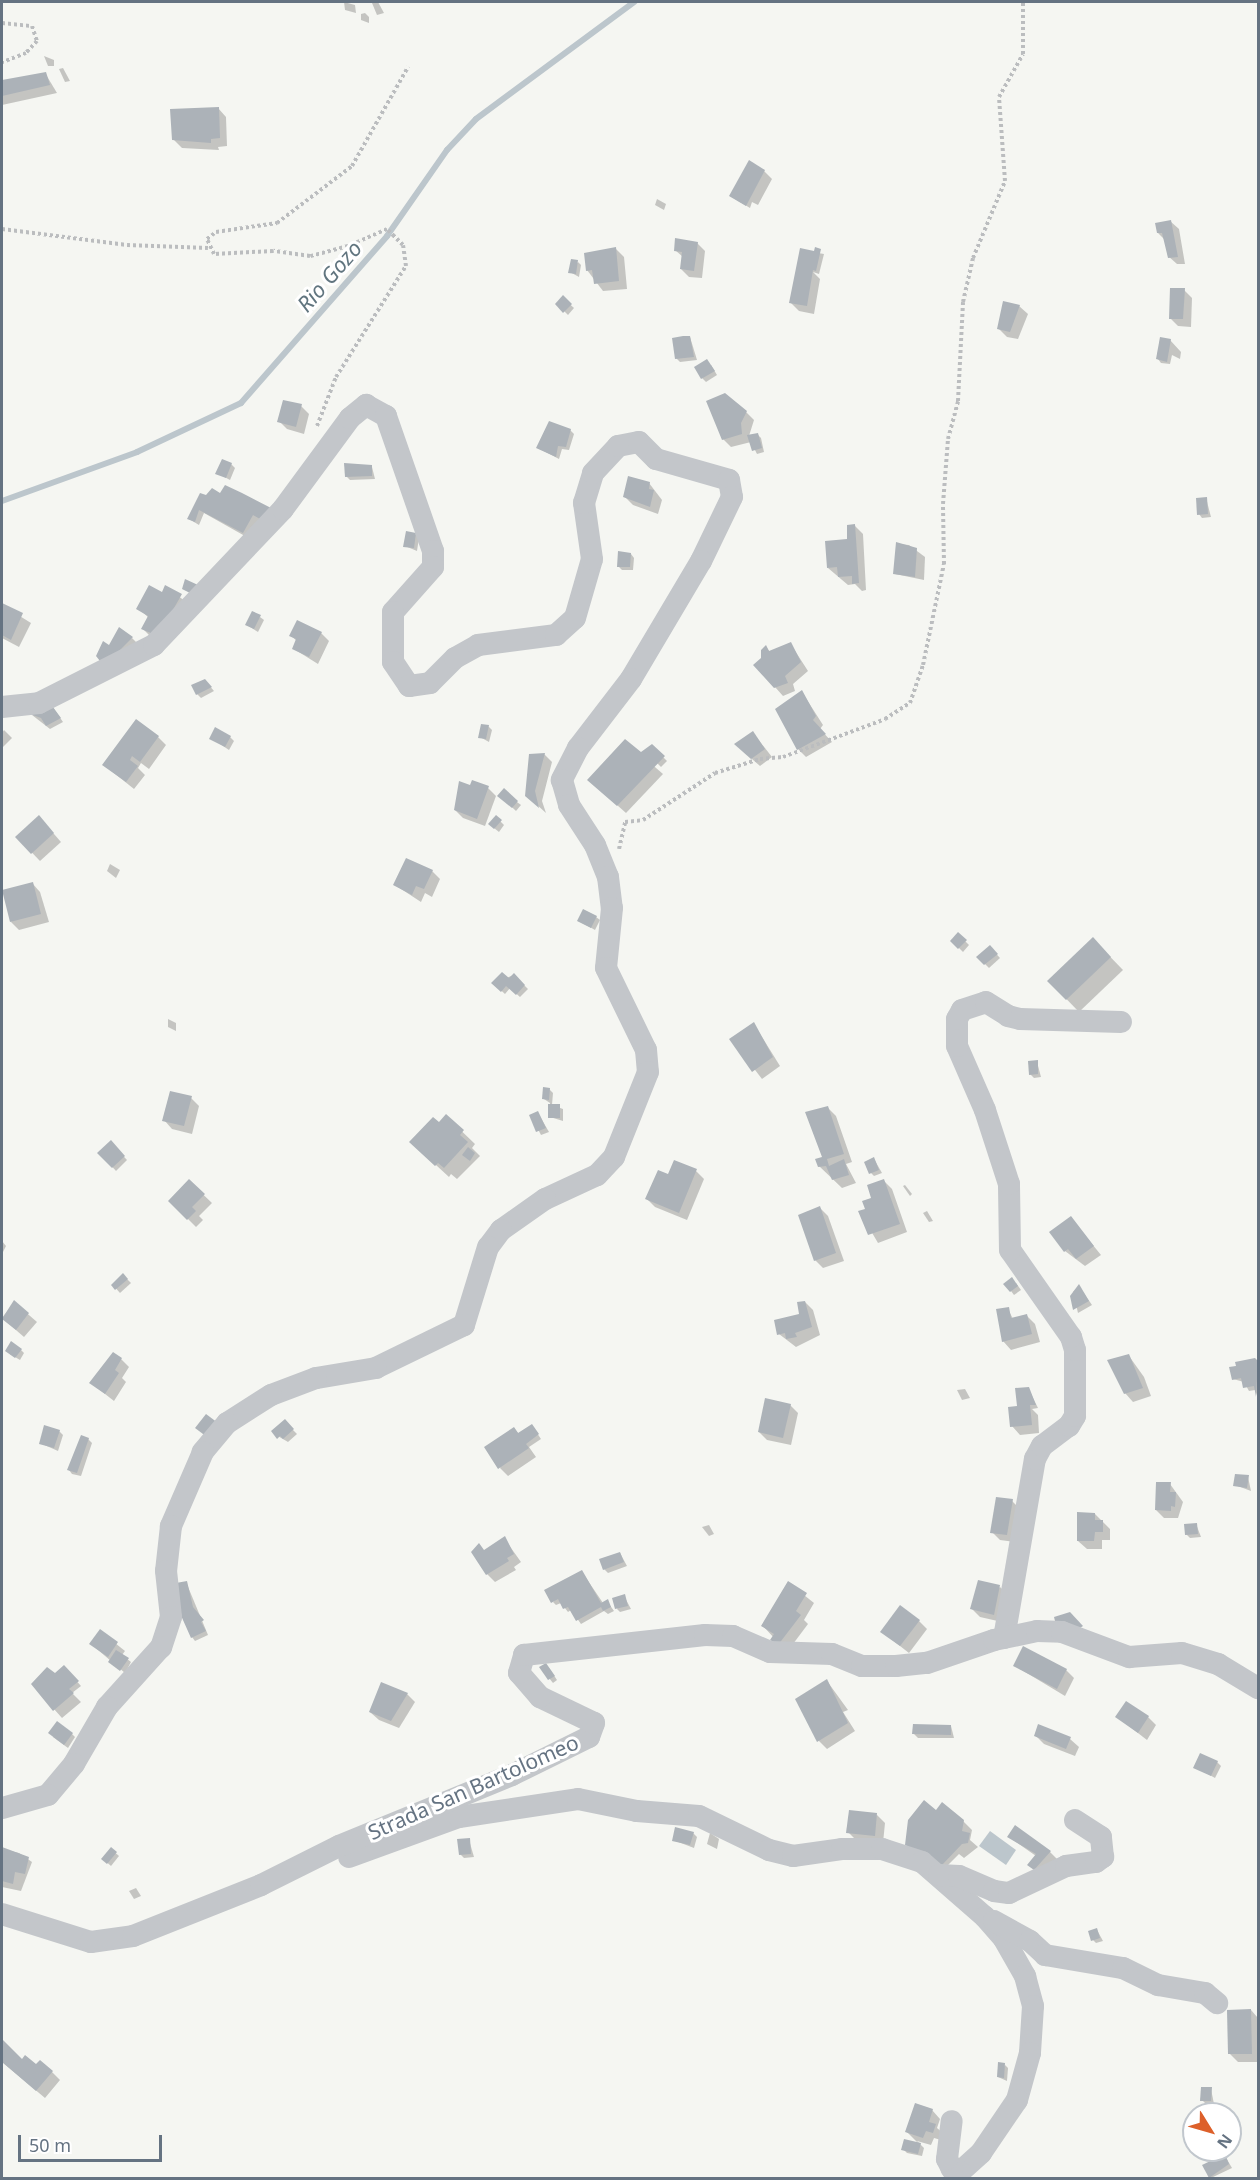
<!DOCTYPE html>
<html>
<head>
<meta charset="utf-8">
<style>
	body { margin:0 }
	#map { position:relative; width:1260px; height:2180px; overflow:hidden; background:#f5f6f2; font-family:"Noto Sans",sans-serif }
	div>[style] { position:absolute }
	[style*='--x'] { left:calc(var(--x)*1px); top:calc(var(--y)*1px); width:calc(var(--w)*1px); rotate:calc(var(--a)*1deg) }
	.water>* { inset:0; background:#bcc6cc }
	.shadow>* { inset:0; background:#0003 }
	.stream>* { height:6px; margin:-3px; padding:0 3px; transform-origin:3px; border-radius:3px; background:#bcc6cc }
	.building>* { inset:0; background:#acb2b8 }
	.path>* { height:4px; margin-top:-2px; transform-origin:0; background:repeating-linear-gradient(90deg,#bbbdbf 0 3px,transparent 0 6px) }
	.minor>* { height:22px; margin:-11px; padding:0 11px; transform-origin:11px; border-radius:11px; background:#c3c6ca }
	span { translate:-50% -50%; white-space:nowrap; text-align:center; line-height:1.15; -webkit-text-stroke:6px #fff; paint-order:stroke }
	.street-label { font-size:21px; color:#657382 }
	.water-label { font-size:22px; color:#61757f; font-style:italic }
	.frame { position:absolute; inset:0; border:3px solid #657382; pointer-events:none }
	.north { position:absolute; left:1182px; top:2102px; width:60px; height:60px; box-sizing:border-box; background:#fff; border:2px solid #c1c7cd; border-radius:50%; rotate:127deg; font-size:16px; font-weight:700; line-height:24px; text-align:center; color:#657382 }
	.north::after { content:''; display:block; margin:auto; width:21px; height:27px; background:#dd602a; clip-path:polygon(50% 0,100% 100%,50% 72%,0 100%) }
	.scale { position:absolute; left:18px; top:2135px; width:144px; height:27px; box-sizing:border-box; border:3px solid #657382; border-top:0; padding-left:8px; font-size:18px; line-height:21px; white-space:nowrap; color:#657382; -webkit-text-stroke:4px #fff; paint-order:stroke }
</style>
</head>
<body>
<div id="map">
	<div class="water">
		<i style="clip-path:polygon(990px 1831px,1016px 1850px,1006px 1865px,979px 1846px)"></i>
	</div>
	<div class="shadow">
		<i style="clip-path:polygon(344px 2px,355px 5px,356px 13px,345px 10px)"></i>
		<i style="clip-path:polygon(378px 2px,384px 13px,377px 15px,372px 3px)"></i>
		<i style="clip-path:polygon(365px 13px,369px 17px,369px 23px,361px 20px,361px 14px)"></i>
		<i style="clip-path:polygon(44px 56px,54px 60px,54px 66px,48px 66px)"></i>
		<i style="clip-path:polygon(63px 68px,70px 81px,65px 82px,59px 69px)"></i>
		<i style="clip-path:polygon(45px 73px,57px 93px,2px 105px,2px 81px)"></i>
		<i style="clip-path:polygon(218px 108px,226px 117px,227px 146px,218px 147px,219px 150px,182px 148px,174px 140px)"></i>
		<i style="clip-path:polygon(764px 171px,772px 179px,758px 205px,752px 202px,750px 208px,730px 196px)"></i>
		<i style="clip-path:polygon(657px 199px,666px 204px,664px 210px,655px 205px)"></i>
		<i style="clip-path:polygon(1170px 221px,1179px 229px,1185px 264px,1177px 264px,1168px 256px,1165px 240px,1158px 233px)"></i>
		<i style="clip-path:polygon(697px 243px,705px 251px,702px 278px,689px 277px,681px 269px,683px 257px,675px 250px)"></i>
		<i style="clip-path:polygon(616px 249px,624px 257px,627px 289px,603px 291px,587px 270px)"></i>
		<i style="clip-path:polygon(801px 250px,824px 254px,819px 274px,813px 272px,820px 279px,814px 314px,799px 311px,791px 303px)"></i>
		<i style="clip-path:polygon(578px 262px,581px 265px,579px 277px,570px 272px)"></i>
		<i style="clip-path:polygon(1184px 290px,1192px 298px,1191px 327px,1178px 326px,1170px 318px)"></i>
		<i style="clip-path:polygon(563px 298px,574px 308px,568px 315px,557px 304px)"></i>
		<i style="clip-path:polygon(1019px 306px,1028px 314px,1018px 339px,1007px 337px,999px 329px)"></i>
		<i style="clip-path:polygon(690px 337px,697px 360px,680px 362px,676px 358px)"></i>
		<i style="clip-path:polygon(1170px 340px,1181px 352px,1180px 359px,1172px 355px,1170px 364px,1161px 363px,1158px 359px)"></i>
		<i style="clip-path:polygon(711px 365px,717px 375px,706px 382px,702px 378px)"></i>
		<i style="clip-path:polygon(301px 406px,309px 414px,304px 434px,287px 429px,279px 421px)"></i>
		<i style="clip-path:polygon(746px 412px,754px 420px,749px 436px,757px 434px,761px 438px,764px 452px,757px 454px,751px 442px,731px 447px,723px 439px)"></i>
		<i style="clip-path:polygon(570px 430px,574px 434px,569px 450px,562px 449px,559px 459px,538px 448px)"></i>
		<i style="clip-path:polygon(231px 464px,235px 468px,230px 480px,217px 473px)"></i>
		<i style="clip-path:polygon(372px 467px,375px 479px,350px 480px,346px 476px)"></i>
		<i style="clip-path:polygon(649px 483px,662px 500px,658px 514px,633px 505px,624px 496px)"></i>
		<i style="clip-path:polygon(221px 494px,273px 510px,252px 540px,204px 513px,199px 525px,189px 519px,208px 499px)"></i>
		<i style="clip-path:polygon(1206px 498px,1211px 517px,1202px 518px,1199px 514px)"></i>
		<i style="clip-path:polygon(855px 526px,863px 534px,866px 590px,862px 591px,855px 584px,848px 585px,828px 568px,849px 541px)"></i>
		<i style="clip-path:polygon(415px 534px,419px 538px,417px 551px,405px 546px)"></i>
		<i style="clip-path:polygon(898px 544px,909px 545px,925px 557px,924px 580px,895px 574px)"></i>
		<i style="clip-path:polygon(631px 554px,634px 558px,633px 570px,622px 570px,618px 566px)"></i>
		<i style="clip-path:polygon(166px 587px,189px 604px,151px 637px,143px 629px,149px 618px,138px 608px,162px 594px)"></i>
		<i style="clip-path:polygon(2px 605px,31px 623px,19px 647px,2px 638px)"></i>
		<i style="clip-path:polygon(260px 617px,264px 620px,258px 632px,247px 625px)"></i>
		<i style="clip-path:polygon(321px 633px,329px 641px,318px 664px,294px 649px,297px 641px,291px 636px)"></i>
		<i style="clip-path:polygon(132px 638px,140px 646px,113px 673px,109px 647px)"></i>
		<i style="clip-path:polygon(790px 643px,808px 671px,793px 684px,795px 691px,783px 696px,775px 687px,763px 659px,766px 647px,770px 652px)"></i>
		<i style="clip-path:polygon(208px 684px,214px 691px,201px 698px,197px 694px)"></i>
		<i style="clip-path:polygon(802px 692px,823px 725px,820px 729px,832px 742px,806px 757px,798px 749px)"></i>
		<i style="clip-path:polygon(54px 709px,63px 722px,50px 729px,32px 715px)"></i>
		<i style="clip-path:polygon(488px 726px,492px 730px,489px 742px,480px 737px)"></i>
		<i style="clip-path:polygon(4px 730px,12px 738px,3px 747px,2px 733px)"></i>
		<i style="clip-path:polygon(753px 733px,772px 757px,760px 766px,744px 752px)"></i>
		<i style="clip-path:polygon(158px 737px,166px 745px,149px 769px,141px 763px,138px 768px,145px 775px,134px 789px,104px 765px)"></i>
		<i style="clip-path:polygon(230px 737px,234px 741px,229px 750px,211px 738px)"></i>
		<i style="clip-path:polygon(625px 741px,663px 774px,626px 813px,589px 780px)"></i>
		<i style="clip-path:polygon(652px 746px,667px 761px,661px 767px,645px 751px)"></i>
		<i style="clip-path:polygon(544px 754px,552px 762px,542px 801px,546px 813px,526px 795px)"></i>
		<i style="clip-path:polygon(471px 787px,488px 788px,496px 796px,485px 826px,463px 818px,455px 810px)"></i>
		<i style="clip-path:polygon(503px 799px,517px 802px,521px 805px,516px 811px)"></i>
		<i style="clip-path:polygon(496px 817px,504px 825px,499px 832px,494px 828px)"></i>
		<i style="clip-path:polygon(47px 826px,61px 842px,40px 861px,17px 837px)"></i>
		<i style="clip-path:polygon(110px 864px,120px 870px,116px 878px,107px 871px)"></i>
		<i style="clip-path:polygon(432px 871px,440px 879px,432px 897px,425px 893px,421px 902px,395px 885px)"></i>
		<i style="clip-path:polygon(32px 883px,40px 892px,49px 922px,19px 930px,11px 922px)"></i>
		<i style="clip-path:polygon(596px 917px,600px 920px,595px 930px,579px 921px)"></i>
		<i style="clip-path:polygon(958px 934px,969px 945px,963px 952px,952px 941px)"></i>
		<i style="clip-path:polygon(1093px 939px,1123px 970px,1079px 1012px,1049px 981px)"></i>
		<i style="clip-path:polygon(990px 947px,1000px 958px,989px 968px,978px 957px)"></i>
		<i style="clip-path:polygon(514px 975px,528px 989px,520px 997px,510px 988px,505px 994px,493px 983px)"></i>
		<i style="clip-path:polygon(168px 1019px,176px 1023px,176px 1031px,168px 1027px)"></i>
		<i style="clip-path:polygon(754px 1024px,780px 1066px,762px 1079px,732px 1040px)"></i>
		<i style="clip-path:polygon(1037px 1062px,1041px 1077px,1034px 1078px,1030px 1074px)"></i>
		<i style="clip-path:polygon(549px 1089px,553px 1093px,552px 1105px,563px 1109px,563px 1121px,550px 1117px,550px 1103px,544px 1099px)"></i>
		<i style="clip-path:polygon(191px 1098px,199px 1106px,192px 1134px,172px 1129px,164px 1120px)"></i>
		<i style="clip-path:polygon(828px 1108px,836px 1116px,852px 1162px,846px 1164px,856px 1183px,842px 1188px,819px 1166px,824px 1158px)"></i>
		<i style="clip-path:polygon(538px 1113px,549px 1132px,541px 1135px,531px 1116px)"></i>
		<i style="clip-path:polygon(446px 1116px,475px 1144px,472px 1148px,480px 1156px,457px 1179px,451px 1174px,449px 1177px,424px 1154px)"></i>
		<i style="clip-path:polygon(111px 1143px,127px 1160px,116px 1171px,100px 1153px)"></i>
		<i style="clip-path:polygon(874px 1159px,882px 1173px,874px 1176px,871px 1173px)"></i>
		<i style="clip-path:polygon(696px 1171px,704px 1179px,687px 1220px,655px 1207px,647px 1199px,669px 1176px)"></i>
		<i style="clip-path:polygon(189px 1181px,212px 1203px,199px 1216px,203px 1220px,196px 1227px,170px 1201px)"></i>
		<i style="clip-path:polygon(884px 1181px,892px 1189px,907px 1232px,878px 1243px,860px 1212px,867px 1210px)"></i>
		<i style="clip-path:polygon(905px 1185px,912px 1194px,910px 1196px,903px 1186px)"></i>
		<i style="clip-path:polygon(820px 1208px,828px 1216px,844px 1261px,823px 1268px,815px 1260px)"></i>
		<i style="clip-path:polygon(927px 1211px,933px 1221px,929px 1222px,923px 1213px)"></i>
		<i style="clip-path:polygon(1071px 1218px,1101px 1255px,1085px 1266px,1065px 1251px)"></i>
		<i style="clip-path:polygon(2px 1241px,6px 1246px,2px 1254px)"></i>
		<i style="clip-path:polygon(123px 1275px,131px 1283px,120px 1293px,113px 1285px)"></i>
		<i style="clip-path:polygon(1016px 1283px,1021px 1290px,1014px 1295px,1011px 1291px)"></i>
		<i style="clip-path:polygon(1079px 1286px,1092px 1305px,1078px 1313px,1073px 1292px)"></i>
		<i style="clip-path:polygon(14px 1302px,37px 1322px,24px 1337px,2px 1318px)"></i>
		<i style="clip-path:polygon(805px 1302px,813px 1310px,820px 1335px,796px 1347px,779px 1334px,801px 1315px)"></i>
		<i style="clip-path:polygon(1008px 1309px,1013px 1319px,1027px 1316px,1035px 1324px,1040px 1342px,1011px 1350px,1003px 1341px,998px 1310px)"></i>
		<i style="clip-path:polygon(21px 1350px,24px 1353px,20px 1360px,10px 1354px)"></i>
		<i style="clip-path:polygon(1129px 1356px,1144px 1377px,1151px 1396px,1133px 1402px,1125px 1393px)"></i>
		<i style="clip-path:polygon(121px 1359px,129px 1367px,122px 1378px,126px 1382px,114px 1401px,91px 1383px)"></i>
		<i style="clip-path:polygon(1255px 1360px,1258px 1364px,1258px 1398px,1255px 1390px,1249px 1391px,1244px 1382px,1233px 1379px,1231px 1368px)"></i>
		<i style="clip-path:polygon(1028px 1388px,1038px 1408px,1032px 1409px,1038px 1415px,1039px 1433px,1020px 1435px,1012px 1426px)"></i>
		<i style="clip-path:polygon(965px 1389px,970px 1398px,962px 1400px,957px 1390px)"></i>
		<i style="clip-path:polygon(790px 1405px,798px 1413px,791px 1445px,767px 1440px,759px 1432px)"></i>
		<i style="clip-path:polygon(284px 1421px,297px 1434px,288px 1442px,276px 1435px)"></i>
		<i style="clip-path:polygon(514px 1428px,519px 1434px,535px 1430px,541px 1439px,529px 1447px,536px 1457px,508px 1476px,500px 1468px)"></i>
		<i style="clip-path:polygon(59px 1431px,63px 1435px,58px 1451px,40px 1443px)"></i>
		<i style="clip-path:polygon(88px 1439px,92px 1443px,81px 1476px,72px 1474px,69px 1470px)"></i>
		<i style="clip-path:polygon(1248px 1477px,1251px 1491px,1235px 1485px)"></i>
		<i style="clip-path:polygon(1170px 1484px,1183px 1502px,1178px 1518px,1164px 1518px,1156px 1510px)"></i>
		<i style="clip-path:polygon(1012px 1501px,1020px 1509px,1015px 1542px,1000px 1540px,992px 1532px)"></i>
		<i style="clip-path:polygon(1095px 1514px,1110px 1529px,1110px 1540px,1102px 1540px,1102px 1549px,1087px 1549px,1078px 1541px)"></i>
		<i style="clip-path:polygon(1196px 1524px,1201px 1537px,1190px 1538px,1186px 1534px)"></i>
		<i style="clip-path:polygon(709px 1525px,714px 1534px,709px 1536px,702px 1527px)"></i>
		<i style="clip-path:polygon(504px 1538px,521px 1562px,514px 1567px,516px 1570px,495px 1582px,487px 1574px,485px 1551px)"></i>
		<i style="clip-path:polygon(620px 1553px,627px 1566px,608px 1573px,604px 1569px)"></i>
		<i style="clip-path:polygon(582px 1572px,603px 1603px,607px 1601px,614px 1611px,608px 1614px,604px 1611px,581px 1624px,571px 1610px,568px 1612px,561px 1603px,556px 1605px,553px 1602px)"></i>
		<i style="clip-path:polygon(186px 1582px,208px 1635px,195px 1641px,192px 1637px)"></i>
		<i style="clip-path:polygon(789px 1583px,814px 1603px,804px 1620px,808px 1624px,787px 1652px,763px 1626px)"></i>
		<i style="clip-path:polygon(1000px 1587px,1008px 1595px,1002px 1622px,980px 1617px,972px 1609px)"></i>
		<i style="clip-path:polygon(624px 1596px,631px 1609px,620px 1612px,617px 1609px)"></i>
		<i style="clip-path:polygon(919px 1621px,927px 1629px,909px 1653px,882px 1632px)"></i>
		<i style="clip-path:polygon(100px 1631px,125px 1651px,122px 1655px,131px 1662px,125px 1673px,91px 1644px)"></i>
		<i style="clip-path:polygon(1015px 1666px,1066px 1670px,1074px 1678px,1065px 1696px)"></i>
		<i style="clip-path:polygon(64px 1667px,81px 1686px,72px 1693px,81px 1702px,62px 1718px,36px 1689px)"></i>
		<i style="clip-path:polygon(541px 1668px,549px 1668px,557px 1680px,553px 1683px)"></i>
		<i style="clip-path:polygon(827px 1681px,848px 1710px,843px 1712px,855px 1731px,827px 1749px,819px 1741px)"></i>
		<i style="clip-path:polygon(381px 1684px,407px 1694px,415px 1702px,399px 1728px,379px 1720px,370px 1712px)"></i>
		<i style="clip-path:polygon(1117px 1717px,1148px 1717px,1156px 1725px,1147px 1740px)"></i>
		<i style="clip-path:polygon(951px 1726px,954px 1738px,918px 1738px,914px 1734px)"></i>
		<i style="clip-path:polygon(1039px 1726px,1070px 1739px,1079px 1747px,1075px 1756px,1044px 1744px,1036px 1736px)"></i>
		<i style="clip-path:polygon(72px 1734px,75px 1737px,68px 1748px,53px 1737px)"></i>
		<i style="clip-path:polygon(1217px 1762px,1221px 1766px,1215px 1778px,1195px 1767px)"></i>
		<i style="clip-path:polygon(936px 1812px,963px 1821px,972px 1830px,970px 1840px,978px 1847px,964px 1858px,959px 1854px,946px 1867px,940px 1864px)"></i>
		<i style="clip-path:polygon(877px 1815px,885px 1823px,883px 1843px,856px 1840px,848px 1832px)"></i>
		<i style="clip-path:polygon(693px 1833px,697px 1837px,694px 1848px,673px 1840px)"></i>
		<i style="clip-path:polygon(710px 1833px,719px 1839px,717px 1849px,707px 1844px)"></i>
		<i style="clip-path:polygon(1009px 1837px,1050px 1852px,1058px 1860px,1043px 1877px,1029px 1865px,1036px 1856px)"></i>
		<i style="clip-path:polygon(469px 1840px,474px 1857px,464px 1858px,460px 1854px)"></i>
		<i style="clip-path:polygon(2px 1849px,19px 1853px,32px 1862px,21px 1891px,2px 1887px)"></i>
		<i style="clip-path:polygon(111px 1849px,119px 1856px,111px 1866px,103px 1859px)"></i>
		<i style="clip-path:polygon(136px 1888px,141px 1896px,134px 1899px,129px 1891px)"></i>
		<i style="clip-path:polygon(1097px 1930px,1103px 1941px,1096px 1943px,1093px 1940px)"></i>
		<i style="clip-path:polygon(1251px 2010px,1258px 2018px,1258px 2062px,1238px 2062px,1230px 2054px)"></i>
		<i style="clip-path:polygon(2px 2042px,22px 2061px,52px 2072px,60px 2080px,45px 2098px,2px 2062px)"></i>
		<i style="clip-path:polygon(1005px 2065px,1008px 2068px,1007px 2081px,998px 2077px)"></i>
		<i style="clip-path:polygon(1211px 2089px,1214px 2104px,1206px 2104px,1202px 2100px)"></i>
		<i style="clip-path:polygon(932px 2110px,940px 2119px,937px 2128px,943px 2133px,941px 2140px,934px 2138px,931px 2145px,917px 2141px,924px 2148px,922px 2156px,907px 2153px,903px 2149px,919px 2144px,907px 2132px)"></i>
		<i style="clip-path:polygon(1225px 2156px,1232px 2168px,1211px 2178px,1204px 2165px)"></i>
	</div>
	<div class="stream">
		<i style="--x:2;--y:501;--w:144;--a:-19.9"></i>
		<i style="--x:137;--y:452;--w:115;--a:-25.2"></i>
		<i style="--x:241;--y:403;--w:222;--a:-48.8"></i>
		<i style="--x:387;--y:236;--w:105;--a:-55.1"></i>
		<i style="--x:447;--y:150;--w:42;--a:-46.9"></i>
		<i style="--x:476;--y:119;--w:197;--a:-36.5"></i>
	</div>
	<div class="building">
		<i style="clip-path:polygon(46px 72px,50px 85px,2px 96px,2px 80px)"></i>
		<i style="clip-path:polygon(219px 107px,220px 138px,211px 139px,211px 143px,172px 140px,170px 109px)"></i>
		<i style="clip-path:polygon(749px 160px,765px 170px,746px 206px,729px 196px)"></i>
		<i style="clip-path:polygon(1171px 220px,1178px 257px,1168px 258px,1162px 233px,1157px 233px,1155px 223px)"></i>
		<i style="clip-path:polygon(675px 238px,698px 242px,694px 271px,680px 269px,682px 252px,674px 251px)"></i>
		<i style="clip-path:polygon(616px 247px,619px 281px,594px 284px,592px 270px,586px 271px,584px 253px)"></i>
		<i style="clip-path:polygon(815px 247px,821px 249px,816px 271px,813px 270px,807px 306px,789px 303px,800px 248px,814px 251px)"></i>
		<i style="clip-path:polygon(571px 259px,578px 260px,576px 274px,568px 273px)"></i>
		<i style="clip-path:polygon(1170px 288px,1185px 288px,1183px 319px,1169px 319px)"></i>
		<i style="clip-path:polygon(563px 295px,572px 304px,563px 313px,555px 304px)"></i>
		<i style="clip-path:polygon(1003px 301px,1020px 305px,1010px 332px,997px 329px)"></i>
		<i style="clip-path:polygon(683px 336px,690px 336px,694px 357px,675px 359px,672px 338px)"></i>
		<i style="clip-path:polygon(1160px 337px,1171px 339px,1167px 362px,1156px 359px)"></i>
		<i style="clip-path:polygon(707px 359px,715px 371px,701px 379px,694px 367px)"></i>
		<i style="clip-path:polygon(725px 393px,747px 411px,741px 423px,742px 434px,722px 440px,706px 401px)"></i>
		<i style="clip-path:polygon(283px 400px,302px 404px,296px 427px,277px 422px)"></i>
		<i style="clip-path:polygon(549px 421px,571px 429px,566px 447px,558px 446px,556px 457px,536px 448px)"></i>
		<i style="clip-path:polygon(758px 433px,762px 448px,752px 451px,747px 435px)"></i>
		<i style="clip-path:polygon(222px 459px,232px 463px,226px 478px,215px 474px)"></i>
		<i style="clip-path:polygon(344px 463px,372px 465px,372px 476px,345px 477px)"></i>
		<i style="clip-path:polygon(628px 476px,650px 482px,649px 489px,654px 490px,650px 507px,623px 497px)"></i>
		<i style="clip-path:polygon(225px 485px,242px 493px,273px 509px,265px 522px,253px 515px,243px 533px,199px 510px,195px 522px,187px 519px,200px 493px,206px 495px,212px 488px,220px 493px)"></i>
		<i style="clip-path:polygon(1207px 497px,1208px 514px,1197px 515px,1196px 498px)"></i>
		<i style="clip-path:polygon(855px 524px,859px 583px,852px 584px,852px 576px,838px 577px,837px 567px,827px 568px,825px 541px,847px 539px,847px 525px)"></i>
		<i style="clip-path:polygon(406px 531px,416px 533px,414px 548px,403px 547px)"></i>
		<i style="clip-path:polygon(896px 542px,917px 548px,915px 577px,893px 574px)"></i>
		<i style="clip-path:polygon(618px 551px,631px 553px,630px 567px,617px 567px)"></i>
		<i style="clip-path:polygon(185px 579px,198px 585px,194px 595px,182px 589px)"></i>
		<i style="clip-path:polygon(149px 585px,162px 592px,165px 585px,182px 594px,158px 636px,141px 629px,148px 616px,136px 609px)"></i>
		<i style="clip-path:polygon(2px 603px,23px 613px,11px 640px,2px 635px)"></i>
		<i style="clip-path:polygon(252px 611px,261px 615px,254px 629px,245px 625px)"></i>
		<i style="clip-path:polygon(297px 620px,322px 632px,309px 657px,292px 649px,296px 639px,289px 636px)"></i>
		<i style="clip-path:polygon(119px 627px,133px 637px,104px 666px,96px 656px,103px 641px,109px 645px)"></i>
		<i style="clip-path:polygon(791px 642px,801px 662px,785px 676px,788px 683px,774px 688px,753px 665px,761px 658px,761px 650px,766px 645px,769px 651px)"></i>
		<i style="clip-path:polygon(205px 679px,212px 687px,196px 695px,191px 685px)"></i>
		<i style="clip-path:polygon(802px 690px,816px 716px,813px 720px,826px 734px,797px 750px,775px 709px)"></i>
		<i style="clip-path:polygon(50px 703px,61px 718px,46px 726px,41px 718px,30px 714px)"></i>
		<i style="clip-path:polygon(136px 719px,159px 736px,140px 762px,132px 756px,130px 760px,138px 766px,126px 782px,102px 765px)"></i>
		<i style="clip-path:polygon(481px 724px,489px 725px,486px 739px,478px 738px)"></i>
		<i style="clip-path:polygon(215px 727px,231px 736px,225px 747px,209px 739px)"></i>
		<i style="clip-path:polygon(753px 731px,765px 749px,751px 759px,734px 744px)"></i>
		<i style="clip-path:polygon(625px 739px,641px 752px,652px 744px,665px 756px,617px 806px,587px 780px)"></i>
		<i style="clip-path:polygon(545px 753px,535px 791px,539px 808px,525px 796px,529px 754px)"></i>
		<i style="clip-path:polygon(472px 780px,489px 786px,477px 819px,454px 810px,459px 781px,470px 785px)"></i>
		<i style="clip-path:polygon(504px 788px,518px 801px,512px 808px,497px 796px)"></i>
		<i style="clip-path:polygon(39px 815px,54px 833px,31px 854px,15px 837px)"></i>
		<i style="clip-path:polygon(496px 815px,502px 820px,494px 829px,488px 824px)"></i>
		<i style="clip-path:polygon(406px 858px,433px 870px,424px 889px,416px 886px,412px 895px,393px 885px)"></i>
		<i style="clip-path:polygon(33px 882px,41px 914px,10px 922px,2px 890px)"></i>
		<i style="clip-path:polygon(583px 909px,597px 916px,591px 928px,577px 921px)"></i>
		<i style="clip-path:polygon(958px 932px,967px 940px,958px 949px,950px 941px)"></i>
		<i style="clip-path:polygon(1093px 937px,1111px 957px,1066px 1000px,1047px 981px)"></i>
		<i style="clip-path:polygon(990px 945px,998px 954px,984px 965px,976px 957px)"></i>
		<i style="clip-path:polygon(502px 972px,509px 978px,514px 973px,525px 985px,516px 995px,506px 986px,501px 992px,491px 983px)"></i>
		<i style="clip-path:polygon(754px 1022px,773px 1057px,752px 1072px,729px 1039px)"></i>
		<i style="clip-path:polygon(1038px 1060px,1038px 1074px,1029px 1075px,1028px 1061px)"></i>
		<i style="clip-path:polygon(543px 1087px,550px 1088px,549px 1100px,542px 1099px)"></i>
		<i style="clip-path:polygon(170px 1091px,192px 1096px,184px 1126px,162px 1121px)"></i>
		<i style="clip-path:polygon(548px 1104px,560px 1104px,560px 1118px,548px 1118px)"></i>
		<i style="clip-path:polygon(828px 1106px,844px 1154px,827px 1159px,829px 1166px,844px 1159px,849px 1175px,832px 1180px,826px 1166px,818px 1167px,815px 1159px,822px 1157px,805px 1112px)"></i>
		<i style="clip-path:polygon(538px 1111px,546px 1128px,536px 1132px,529px 1115px)"></i>
		<i style="clip-path:polygon(446px 1114px,464px 1130px,460px 1135px,468px 1142px,444px 1168px,438px 1163px,435px 1166px,409px 1142px,433px 1117px,439px 1122px)"></i>
		<i style="clip-path:polygon(111px 1140px,125px 1156px,112px 1168px,97px 1153px)"></i>
		<i style="clip-path:polygon(468px 1147px,475px 1153px,470px 1161px,462px 1155px)"></i>
		<i style="clip-path:polygon(874px 1157px,879px 1170px,869px 1174px,864px 1162px)"></i>
		<i style="clip-path:polygon(674px 1160px,697px 1169px,679px 1213px,645px 1199px,658px 1170px,668px 1174px)"></i>
		<i style="clip-path:polygon(189px 1179px,205px 1194px,192px 1207px,196px 1211px,187px 1220px,168px 1201px)"></i>
		<i style="clip-path:polygon(884px 1179px,900px 1224px,868px 1235px,858px 1211px,865px 1209px,862px 1201px,871px 1198px,867px 1185px)"></i>
		<i style="clip-path:polygon(820px 1206px,836px 1253px,814px 1261px,798px 1215px)"></i>
		<i style="clip-path:polygon(1071px 1216px,1094px 1246px,1076px 1259px,1068px 1249px,1064px 1252px,1049px 1232px)"></i>
		<i style="clip-path:polygon(123px 1273px,128px 1279px,115px 1290px,111px 1285px)"></i>
		<i style="clip-path:polygon(1012px 1277px,1018px 1286px,1010px 1292px,1003px 1284px)"></i>
		<i style="clip-path:polygon(1079px 1284px,1089px 1301px,1073px 1310px,1070px 1296px)"></i>
		<i style="clip-path:polygon(14px 1300px,29px 1313px,16px 1330px,2px 1319px)"></i>
		<i style="clip-path:polygon(805px 1301px,812px 1327px,795px 1333px,797px 1337px,786px 1339px,785px 1333px,777px 1335px,774px 1320px,799px 1314px,797px 1302px)"></i>
		<i style="clip-path:polygon(1009px 1307px,1011px 1318px,1027px 1314px,1032px 1334px,1002px 1342px,996px 1309px)"></i>
		<i style="clip-path:polygon(11px 1341px,22px 1349px,15px 1358px,5px 1351px)"></i>
		<i style="clip-path:polygon(113px 1352px,122px 1358px,115px 1370px,119px 1373px,105px 1394px,89px 1383px)"></i>
		<i style="clip-path:polygon(1129px 1354px,1143px 1388px,1124px 1394px,1107px 1360px)"></i>
		<i style="clip-path:polygon(1255px 1358px,1258px 1361px,1256px 1397px,1254px 1386px,1243px 1388px,1241px 1378px,1232px 1380px,1229px 1367px,1236px 1366px,1235px 1362px)"></i>
		<i style="clip-path:polygon(1029px 1387px,1036px 1405px,1030px 1405px,1032px 1425px,1010px 1427px,1008px 1407px,1017px 1406px,1015px 1388px)"></i>
		<i style="clip-path:polygon(765px 1398px,791px 1404px,783px 1438px,758px 1432px)"></i>
		<i style="clip-path:polygon(206px 1414px,218px 1423px,207px 1437px,195px 1428px)"></i>
		<i style="clip-path:polygon(285px 1419px,294px 1429px,283px 1439px,280px 1436px,277px 1439px,271px 1431px)"></i>
		<i style="clip-path:polygon(532px 1424px,539px 1434px,526px 1444px,529px 1448px,498px 1469px,484px 1447px,514px 1427px,518px 1433px)"></i>
		<i style="clip-path:polygon(44px 1425px,60px 1430px,54px 1448px,39px 1444px)"></i>
		<i style="clip-path:polygon(81px 1435px,89px 1438px,77px 1473px,67px 1470px)"></i>
		<i style="clip-path:polygon(1235px 1474px,1249px 1475px,1247px 1488px,1233px 1486px)"></i>
		<i style="clip-path:polygon(1156px 1482px,1171px 1482px,1170px 1492px,1176px 1492px,1175px 1507px,1171px 1506px,1171px 1511px,1155px 1510px)"></i>
		<i style="clip-path:polygon(996px 1497px,1013px 1499px,1007px 1535px,990px 1533px)"></i>
		<i style="clip-path:polygon(1077px 1512px,1095px 1513px,1095px 1520px,1103px 1520px,1103px 1532px,1095px 1532px,1094px 1541px,1077px 1541px)"></i>
		<i style="clip-path:polygon(1197px 1523px,1198px 1534px,1185px 1535px,1184px 1524px)"></i>
		<i style="clip-path:polygon(505px 1536px,514px 1554px,507px 1558px,509px 1561px,486px 1575px,471px 1552px,479px 1543px,484px 1550px)"></i>
		<i style="clip-path:polygon(620px 1552px,624px 1562px,603px 1570px,599px 1559px)"></i>
		<i style="clip-path:polygon(582px 1570px,601px 1603px,608px 1599px,611px 1607px,603px 1611px,601px 1607px,576px 1621px,568px 1607px,563px 1609px,558px 1599px,551px 1603px,544px 1590px)"></i>
		<i style="clip-path:polygon(978px 1580px,1000px 1585px,994px 1615px,970px 1609px)"></i>
		<i style="clip-path:polygon(187px 1581px,193px 1607px,204px 1620px,201px 1622px,206px 1631px,191px 1638px,179px 1611px,176px 1583px)"></i>
		<i style="clip-path:polygon(788px 1581px,807px 1593px,796px 1611px,801px 1615px,778px 1645px,770px 1640px,774px 1634px,761px 1626px)"></i>
		<i style="clip-path:polygon(625px 1594px,628px 1606px,615px 1609px,612px 1598px)"></i>
		<i style="clip-path:polygon(900px 1605px,920px 1620px,900px 1646px,880px 1632px)"></i>
		<i style="clip-path:polygon(1070px 1612px,1083px 1626px,1077px 1630px,1056px 1625px,1054px 1617px)"></i>
		<i style="clip-path:polygon(100px 1629px,118px 1642px,108px 1657px,89px 1644px)"></i>
		<i style="clip-path:polygon(1023px 1646px,1067px 1669px,1057px 1689px,1013px 1666px)"></i>
		<i style="clip-path:polygon(116px 1650px,129px 1658px,120px 1671px,108px 1662px)"></i>
		<i style="clip-path:polygon(546px 1663px,555px 1676px,548px 1680px,539px 1667px)"></i>
		<i style="clip-path:polygon(64px 1665px,79px 1681px,69px 1689px,74px 1693px,53px 1711px,31px 1684px,47px 1667px,55px 1673px)"></i>
		<i style="clip-path:polygon(827px 1679px,848px 1723px,817px 1742px,795px 1699px)"></i>
		<i style="clip-path:polygon(381px 1682px,408px 1693px,391px 1721px,369px 1712px)"></i>
		<i style="clip-path:polygon(1126px 1701px,1149px 1716px,1138px 1733px,1115px 1717px)"></i>
		<i style="clip-path:polygon(57px 1721px,73px 1733px,64px 1745px,48px 1733px)"></i>
		<i style="clip-path:polygon(913px 1724px,951px 1725px,951px 1735px,912px 1734px)"></i>
		<i style="clip-path:polygon(1038px 1724px,1071px 1737px,1066px 1749px,1034px 1736px)"></i>
		<i style="clip-path:polygon(1200px 1753px,1218px 1761px,1211px 1776px,1193px 1768px)"></i>
		<i style="clip-path:polygon(924px 1800px,936px 1810px,942px 1802px,964px 1820px,962px 1831px,970px 1833px,968px 1843px,962px 1844px,942px 1865px,905px 1845px,908px 1820px)"></i>
		<i style="clip-path:polygon(849px 1810px,877px 1813px,875px 1836px,846px 1833px)"></i>
		<i style="clip-path:polygon(1015px 1825px,1051px 1851px,1034px 1870px,1027px 1865px,1036px 1854px,1007px 1837px)"></i>
		<i style="clip-path:polygon(675px 1827px,694px 1832px,690px 1845px,672px 1841px)"></i>
		<i style="clip-path:polygon(470px 1838px,471px 1854px,459px 1855px,457px 1839px)"></i>
		<i style="clip-path:polygon(2px 1847px,29px 1857px,25px 1874px,15px 1872px,13px 1884px,2px 1881px)"></i>
		<i style="clip-path:polygon(111px 1847px,117px 1852px,107px 1864px,101px 1859px)"></i>
		<i style="clip-path:polygon(1097px 1928px,1100px 1938px,1091px 1941px,1088px 1931px)"></i>
		<i style="clip-path:polygon(1251px 2009px,1252px 2054px,1228px 2054px,1227px 2010px)"></i>
		<i style="clip-path:polygon(2px 2039px,22px 2059px,25px 2055px,36px 2064px,40px 2060px,53px 2071px,36px 2091px,2px 2062px)"></i>
		<i style="clip-path:polygon(998px 2062px,1005px 2063px,1004px 2078px,997px 2077px)"></i>
		<i style="clip-path:polygon(1201px 2087px,1212px 2087px,1211px 2101px,1200px 2101px)"></i>
		<i style="clip-path:polygon(915px 2103px,933px 2109px,929px 2122px,936px 2124px,933px 2133px,926px 2131px,923px 2138px,905px 2132px)"></i>
		<i style="clip-path:polygon(904px 2139px,921px 2143px,918px 2154px,901px 2150px)"></i>
		<i style="clip-path:polygon(1225px 2154px,1229px 2164px,1209px 2178px,1202px 2165px)"></i>
	</div>
	<div class="path">
		<i style="--x:2;--y:23;--w:30;--a:6"></i>
		<i style="--x:32;--y:26;--w:16;--a:72"></i>
		<i style="--x:37;--y:41;--w:16;--a:133"></i>
		<i style="--x:26;--y:53;--w:26;--a:159"></i>
		<i style="--x:2;--y:229;--w:126;--a:7.3"></i>
		<i style="--x:127;--y:245;--w:81;--a:2.1"></i>
		<i style="--x:317;--y:426;--w:53;--a:-68.8"></i>
		<i style="--x:336;--y:377;--w:131;--a:-57.8"></i>
		<i style="--x:406;--y:266;--w:21;--a:-98"></i>
		<i style="--x:403;--y:245;--w:23;--a:-135"></i>
		<i style="--x:387;--y:229;--w:43;--a:156.4"></i>
		<i style="--x:348;--y:246;--w:39;--a:165"></i>
		<i style="--x:310;--y:256;--w:37;--a:-172"></i>
		<i style="--x:273;--y:251;--w:59;--a:177.1"></i>
		<i style="--x:214;--y:254;--w:17;--a:-115"></i>
		<i style="--x:207;--y:239;--w:11;--a:-38"></i>
		<i style="--x:216;--y:232;--w:62;--a:-8.4"></i>
		<i style="--x:277;--y:223;--w:94;--a:-37.2"></i>
		<i style="--x:352;--y:166;--w:114;--a:-60.5"></i>
		<i style="--x:619;--y:849;--w:28;--a:-77"></i>
		<i style="--x:625;--y:822;--w:18;--a:-6"></i>
		<i style="--x:643;--y:820;--w:86;--a:-33.1"></i>
		<i style="--x:715;--y:773;--w:47;--a:-17.3"></i>
		<i style="--x:760;--y:759;--w:23;--a:-5"></i>
		<i style="--x:783;--y:757;--w:109;--a:-20.4"></i>
		<i style="--x:885;--y:719;--w:30;--a:-33"></i>
		<i style="--x:910;--y:703;--w:40;--a:-71.1"></i>
		<i style="--x:923;--y:665;--w:103;--a:-78.3"></i>
		<i style="--x:944;--y:564;--w:60;--a:-91"></i>
		<i style="--x:943;--y:504;--w:65;--a:-85.6"></i>
		<i style="--x:948;--y:439;--w:39;--a:-75"></i>
		<i style="--x:958;--y:401;--w:99;--a:-87.1"></i>
		<i style="--x:963;--y:302;--w:45;--a:-77.2"></i>
		<i style="--x:973;--y:258;--w:83;--a:-67.4"></i>
		<i style="--x:1005;--y:181;--w:84;--a:-94.1"></i>
		<i style="--x:999;--y:97;--w:49;--a:-60.8"></i>
		<i style="--x:1023;--y:54;--w:52;--a:-90"></i>
	</div>
	<div class="minor">
		<i style="--x:2;--y:707;--w:37;--a:-6"></i>
		<i style="--x:39;--y:703;--w:129;--a:-26.8"></i>
		<i style="--x:154;--y:645;--w:187;--a:-46.5"></i>
		<i style="--x:283;--y:509;--w:113;--a:-53.6"></i>
		<i style="--x:350;--y:418;--w:21;--a:-39"></i>
		<i style="--x:366;--y:405;--w:23;--a:29"></i>
		<i style="--x:386;--y:416;--w:143;--a:70.8"></i>
		<i style="--x:433;--y:551;--w:16;--a:90"></i>
		<i style="--x:433;--y:567;--w:60;--a:131.6"></i>
		<i style="--x:393;--y:612;--w:50;--a:90"></i>
		<i style="--x:393;--y:662;--w:29;--a:56"></i>
		<i style="--x:409;--y:686;--w:21;--a:-8"></i>
		<i style="--x:430;--y:683;--w:35;--a:-45"></i>
		<i style="--x:455;--y:658;--w:26;--a:-29"></i>
		<i style="--x:478;--y:645;--w:79;--a:-7.3"></i>
		<i style="--x:556;--y:635;--w:25;--a:-42"></i>
		<i style="--x:575;--y:618;--w:61;--a:-73.9"></i>
		<i style="--x:592;--y:559;--w:57;--a:-98.1"></i>
		<i style="--x:584;--y:503;--w:31;--a:-73"></i>
		<i style="--x:593;--y:473;--w:37;--a:-47"></i>
		<i style="--x:618;--y:446;--w:21;--a:-11"></i>
		<i style="--x:639;--y:442;--w:24;--a:45"></i>
		<i style="--x:656;--y:459;--w:76;--a:16"></i>
		<i style="--x:729;--y:480;--w:17;--a:80"></i>
		<i style="--x:732;--y:497;--w:71;--a:115.8"></i>
		<i style="--x:701;--y:561;--w:137;--a:120.7"></i>
		<i style="--x:631;--y:679;--w:87;--a:127.5"></i>
		<i style="--x:578;--y:748;--w:36;--a:117"></i>
		<i style="--x:562;--y:780;--w:26;--a:74"></i>
		<i style="--x:569;--y:805;--w:48;--a:57"></i>
		<i style="--x:595;--y:845;--w:35;--a:68"></i>
		<i style="--x:608;--y:877;--w:31;--a:83"></i>
		<i style="--x:612;--y:908;--w:60;--a:95.7"></i>
		<i style="--x:606;--y:968;--w:91;--a:64"></i>
		<i style="--x:646;--y:1050;--w:22;--a:85"></i>
		<i style="--x:648;--y:1072;--w:92;--a:111.8"></i>
		<i style="--x:614;--y:1157;--w:25;--a:133"></i>
		<i style="--x:597;--y:1175;--w:57;--a:155.2"></i>
		<i style="--x:545;--y:1199;--w:54;--a:144.8"></i>
		<i style="--x:501;--y:1230;--w:21;--a:127"></i>
		<i style="--x:488;--y:1247;--w:82;--a:107.1"></i>
		<i style="--x:464;--y:1325;--w:98;--a:154"></i>
		<i style="--x:376;--y:1368;--w:61;--a:170.5"></i>
		<i style="--x:316;--y:1378;--w:48;--a:159.3"></i>
		<i style="--x:271;--y:1395;--w:52;--a:147.5"></i>
		<i style="--x:227;--y:1423;--w:38;--a:130"></i>
		<i style="--x:203;--y:1452;--w:81;--a:113.4"></i>
		<i style="--x:171;--y:1526;--w:45;--a:96.3"></i>
		<i style="--x:166;--y:1571;--w:46;--a:83.8"></i>
		<i style="--x:171;--y:1617;--w:32;--a:108"></i>
		<i style="--x:161;--y:1647;--w:81;--a:132"></i>
		<i style="--x:107;--y:1707;--w:66;--a:120.1"></i>
		<i style="--x:74;--y:1764;--w:40;--a:130"></i>
		<i style="--x:48;--y:1795;--w:48;--a:164.2"></i>
		<i style="--x:1004;--y:1638;--w:182;--a:-80.2"></i>
		<i style="--x:1035;--y:1459;--w:15;--a:-62"></i>
		<i style="--x:1042;--y:1446;--w:34;--a:-37"></i>
		<i style="--x:1069;--y:1426;--w:12;--a:-59"></i>
		<i style="--x:1075;--y:1416;--w:66;--a:-90"></i>
		<i style="--x:1075;--y:1350;--w:14;--a:-107"></i>
		<i style="--x:1071;--y:1337;--w:106;--a:-125"></i>
		<i style="--x:1010;--y:1250;--w:66;--a:-90.9"></i>
		<i style="--x:1009;--y:1184;--w:78;--a:-108"></i>
		<i style="--x:985;--y:1110;--w:70;--a:-113.6"></i>
		<i style="--x:957;--y:1046;--w:27;--a:-90"></i>
		<i style="--x:957;--y:1019;--w:10;--a:-61"></i>
		<i style="--x:962;--y:1010;--w:25;--a:-18"></i>
		<i style="--x:986;--y:1002;--w:26;--a:32"></i>
		<i style="--x:1008;--y:1016;--w:12;--a:14"></i>
		<i style="--x:1020;--y:1019;--w:101;--a:1.7"></i>
		<i style="--x:349;--y:1857;--w:117;--a:-20"></i>
		<i style="--x:459;--y:1817;--w:120;--a:-8.6"></i>
		<i style="--x:578;--y:1799;--w:60;--a:11.5"></i>
		<i style="--x:637;--y:1811;--w:62;--a:4.6"></i>
		<i style="--x:699;--y:1816;--w:78;--a:25.9"></i>
		<i style="--x:769;--y:1850;--w:25;--a:14"></i>
		<i style="--x:793;--y:1856;--w:49;--a:-8.1"></i>
		<i style="--x:842;--y:1849;--w:40;--a:0"></i>
		<i style="--x:882;--y:1849;--w:42;--a:18"></i>
		<i style="--x:922;--y:1862;--w:84;--a:41.1"></i>
		<i style="--x:985;--y:1917;--w:29;--a:49"></i>
		<i style="--x:1004;--y:1939;--w:43;--a:60.4"></i>
		<i style="--x:1025;--y:1976;--w:31;--a:75"></i>
		<i style="--x:1033;--y:2006;--w:47;--a:93.7"></i>
		<i style="--x:1030;--y:2053;--w:49;--a:105.5"></i>
		<i style="--x:1017;--y:2100;--w:64;--a:124.2"></i>
		<i style="--x:981;--y:2153;--w:28;--a:138"></i>
		<i style="--x:960;--y:2172;--w:9;--a:-159"></i>
		<i style="--x:952;--y:2169;--w:11;--a:-117"></i>
		<i style="--x:947;--y:2159;--w:38;--a:-83"></i>
		<i style="--x:939;--y:1875;--w:20;--a:3"></i>
		<i style="--x:959;--y:1876;--w:38;--a:23"></i>
		<i style="--x:994;--y:1891;--w:15;--a:8"></i>
		<i style="--x:1009;--y:1893;--w:63;--a:-25.3"></i>
		<i style="--x:1066;--y:1866;--w:30;--a:-8"></i>
		<i style="--x:1096;--y:1862;--w:9;--a:-36"></i>
		<i style="--x:1103;--y:1857;--w:20;--a:-96"></i>
		<i style="--x:1101;--y:1837;--w:31;--a:-147"></i>
		<i style="--x:2;--y:1914;--w:93;--a:17.5"></i>
		<i style="--x:91;--y:1942;--w:42;--a:-8.1"></i>
		<i style="--x:133;--y:1936;--w:138;--a:-21.7"></i>
		<i style="--x:261;--y:1885;--w:87;--a:-26.6"></i>
		<i style="--x:339;--y:1846;--w:187;--a:-22.3"></i>
		<i style="--x:512;--y:1775;--w:86;--a:-26.3"></i>
		<i style="--x:589;--y:1737;--w:15;--a:-70"></i>
		<i style="--x:594;--y:1723;--w:60;--a:-154.3"></i>
		<i style="--x:540;--y:1697;--w:32;--a:-131"></i>
		<i style="--x:519;--y:1673;--w:19;--a:-74"></i>
		<i style="--x:524;--y:1655;--w:182;--a:-6.3"></i>
		<i style="--x:705;--y:1635;--w:28;--a:2"></i>
		<i style="--x:733;--y:1636;--w:40;--a:23.4"></i>
		<i style="--x:770;--y:1652;--w:62;--a:1.8"></i>
		<i style="--x:832;--y:1654;--w:32;--a:22"></i>
		<i style="--x:862;--y:1666;--w:34;--a:0"></i>
		<i style="--x:896;--y:1666;--w:31;--a:-6"></i>
		<i style="--x:927;--y:1663;--w:71;--a:-18.9"></i>
		<i style="--x:994;--y:1640;--w:44;--a:-11.8"></i>
		<i style="--x:1037;--y:1631;--w:25;--a:2"></i>
		<i style="--x:1062;--y:1632;--w:72;--a:20.5"></i>
		<i style="--x:1129;--y:1657;--w:53;--a:-4.3"></i>
		<i style="--x:1182;--y:1653;--w:38;--a:17"></i>
		<i style="--x:1218;--y:1664;--w:47;--a:31"></i>
		<i style="--x:994;--y:1921;--w:41;--a:29.1"></i>
		<i style="--x:1030;--y:1941;--w:21;--a:43"></i>
		<i style="--x:1045;--y:1955;--w:79;--a:9.5"></i>
		<i style="--x:1123;--y:1968;--w:39;--a:26"></i>
		<i style="--x:1158;--y:1985;--w:48;--a:9.7"></i>
		<i style="--x:1205;--y:1993;--w:16;--a:40"></i>
	</div>
	<div class="street-label">
		<span style="left:473px;top:1787px;rotate:-24deg">Strada San Bartolomeo</span>
	</div>
	<div class="water-label">
		<span style="left:329px;top:276px;rotate:-49deg">Rio Gozo</span>
	</div>
	<div class="frame"></div>
	<div class="north">N</div>
	<div class="scale">50 m</div>
</div>
</body>
</html>
